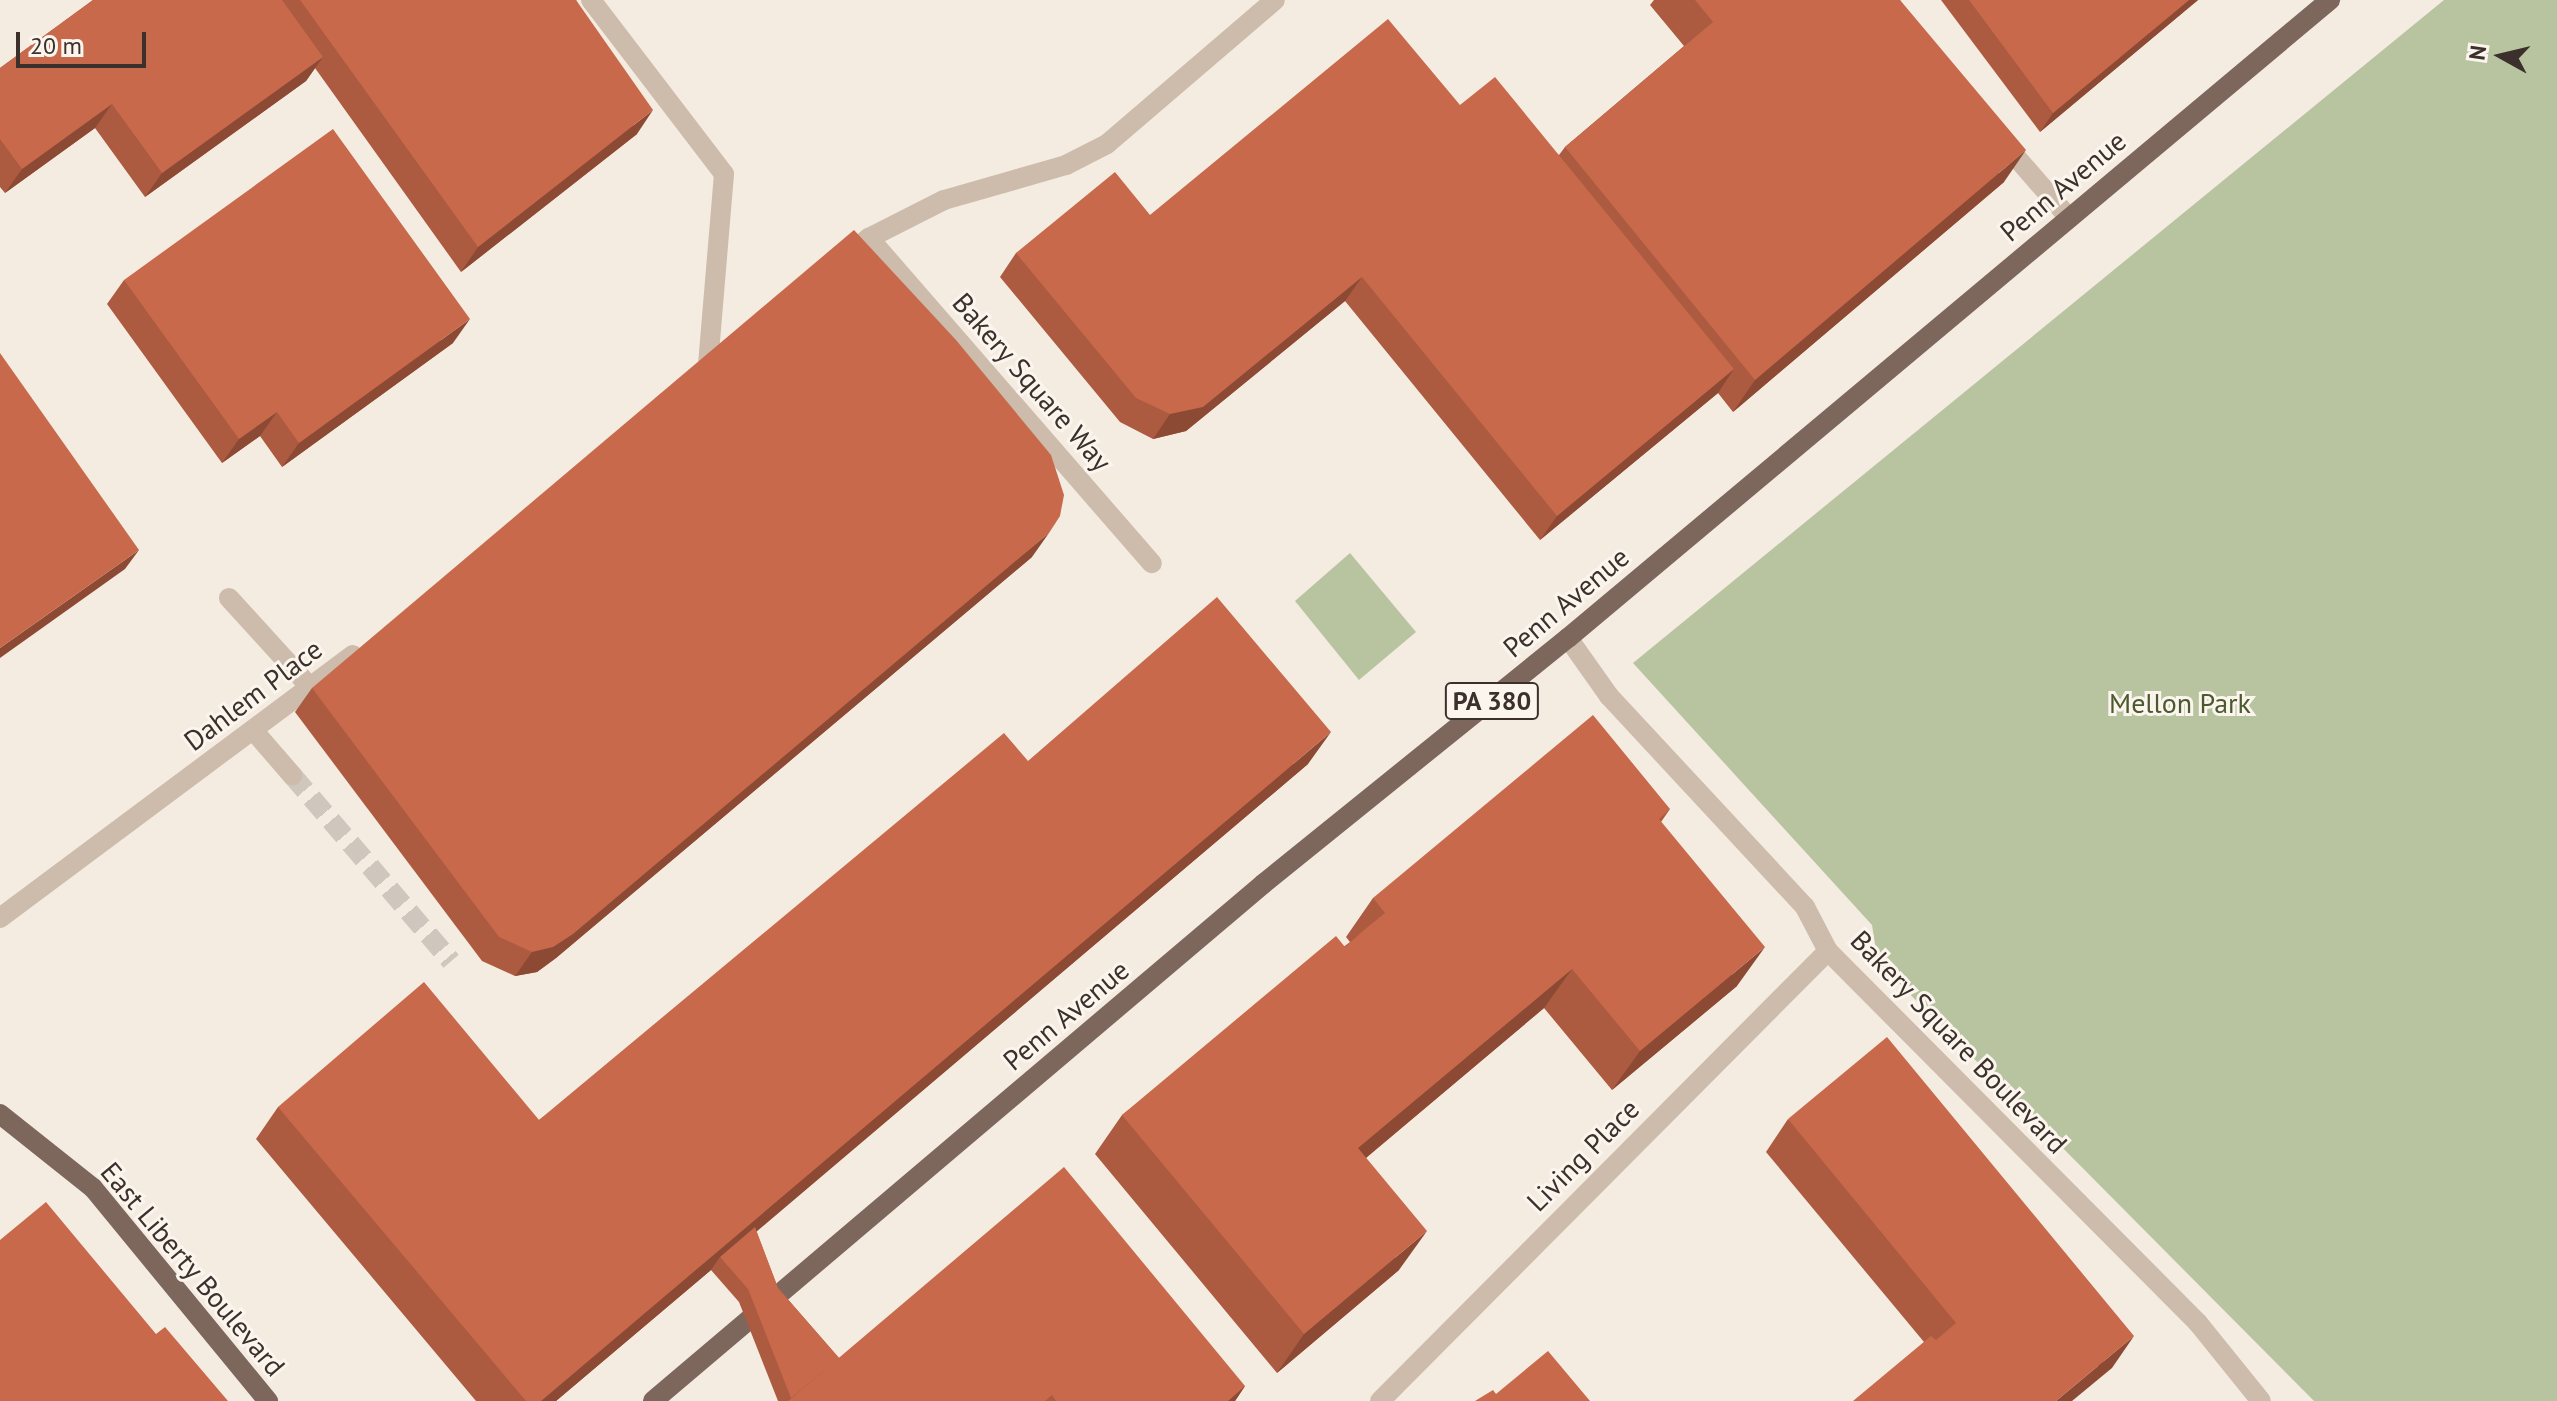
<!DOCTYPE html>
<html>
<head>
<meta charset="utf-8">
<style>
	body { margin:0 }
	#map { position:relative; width:2557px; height:1401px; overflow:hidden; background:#f4ebe1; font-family:"PT Sans",sans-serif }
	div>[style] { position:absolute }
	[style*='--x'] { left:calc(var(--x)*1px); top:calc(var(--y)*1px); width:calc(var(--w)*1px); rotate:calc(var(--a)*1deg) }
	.green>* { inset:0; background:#b8c4a0 }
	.minor-tunnel>* { height:20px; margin-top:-10px; transform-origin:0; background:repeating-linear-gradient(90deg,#cfc6bd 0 20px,transparent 0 30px) }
	.minor>* { height:20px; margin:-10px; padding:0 10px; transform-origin:10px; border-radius:10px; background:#cdbbac }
	.major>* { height:20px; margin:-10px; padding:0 10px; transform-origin:10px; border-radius:10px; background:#7d675c }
	.wall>* { inset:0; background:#ac5a40 }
	.shaded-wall>* { inset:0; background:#8c4a34 }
	.building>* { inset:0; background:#c8694b }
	span { translate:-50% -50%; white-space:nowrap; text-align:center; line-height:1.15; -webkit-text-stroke:6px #fbf5ee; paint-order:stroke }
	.shield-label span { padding:2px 6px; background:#fbf5ee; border:2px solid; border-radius:6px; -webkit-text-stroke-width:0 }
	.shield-label { font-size:26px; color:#3b302b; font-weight:700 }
	.street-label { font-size:28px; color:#3b302b }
	.park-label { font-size:28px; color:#4a5a2e }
	.north { position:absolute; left:2461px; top:16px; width:80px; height:80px; -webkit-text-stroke:6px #fbf5ee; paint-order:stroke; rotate:278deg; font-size:22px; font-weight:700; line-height:32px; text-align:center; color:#3b302b }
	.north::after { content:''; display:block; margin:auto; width:28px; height:36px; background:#3b302b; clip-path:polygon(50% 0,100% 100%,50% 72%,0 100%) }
	.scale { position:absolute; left:16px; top:32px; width:130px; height:36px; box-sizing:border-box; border:4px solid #3b302b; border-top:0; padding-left:10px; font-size:24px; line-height:28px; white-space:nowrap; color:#3b302b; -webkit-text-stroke:6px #fbf5ee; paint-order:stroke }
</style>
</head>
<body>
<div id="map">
	<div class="green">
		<i style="clip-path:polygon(2444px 0,2557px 0,2557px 1401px,2314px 1401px,1878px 962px,1872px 925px,1633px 663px)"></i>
		<i style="clip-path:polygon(1350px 553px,1416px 632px,1359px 680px,1295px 601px)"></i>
	</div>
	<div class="minor-tunnel">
		<i style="--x:292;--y:775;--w:245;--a:49.5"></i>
	</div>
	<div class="minor">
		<i style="--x:591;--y:0;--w:219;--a:52.6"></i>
		<i style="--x:724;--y:174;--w:192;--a:94.8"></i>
		<i style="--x:2003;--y:142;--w:101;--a:49"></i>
		<i style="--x:869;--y:238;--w:431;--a:49"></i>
		<i style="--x:844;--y:258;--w:32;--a:-39"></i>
		<i style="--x:869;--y:238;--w:84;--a:-26.9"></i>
		<i style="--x:944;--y:200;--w:127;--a:-16"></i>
		<i style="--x:1066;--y:165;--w:46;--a:-27.1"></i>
		<i style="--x:1107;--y:144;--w:221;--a:-40.6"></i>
		<i style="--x:229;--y:598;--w:120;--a:47.7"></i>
		<i style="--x:1568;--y:638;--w:71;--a:54.7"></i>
		<i style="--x:1609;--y:696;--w:288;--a:47.1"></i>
		<i style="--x:1805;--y:907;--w:50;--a:62.4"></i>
		<i style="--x:1828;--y:951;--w:525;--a:45.15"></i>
		<i style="--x:2198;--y:1323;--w:100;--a:51.1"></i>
		<i style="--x:253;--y:730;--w:60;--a:49.1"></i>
		<i style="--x:0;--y:918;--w:440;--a:-36.7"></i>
		<i style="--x:1380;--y:1401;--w:635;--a:-45.13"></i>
	</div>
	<div class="major">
		<i style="--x:0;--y:1114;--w:119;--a:38.5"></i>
		<i style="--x:93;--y:1188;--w:276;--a:50.6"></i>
		<i style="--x:653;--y:1401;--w:800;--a:-40.28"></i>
		<i style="--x:1263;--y:884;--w:392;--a:-38.9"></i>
		<i style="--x:1568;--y:638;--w:994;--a:-39.94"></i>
	</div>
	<div class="wall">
		<i style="clip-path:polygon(93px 0,576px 0,637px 134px,461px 272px,315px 68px,306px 81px,145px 197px,95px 128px,5px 193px,0 187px,0 68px)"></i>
		<i style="clip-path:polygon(1654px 0,1900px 0,2004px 182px,1733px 412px,1718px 393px,1540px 540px,1345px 301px,1186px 431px,1153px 439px,1120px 422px,1000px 277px,1016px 253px,1150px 215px,1460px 105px,1559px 155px,1565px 147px,1684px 46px,1650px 5px)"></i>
		<i style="clip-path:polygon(1941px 0,2198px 0,2040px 132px)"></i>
		<i style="clip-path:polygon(124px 280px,453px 343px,282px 467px,260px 436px,222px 463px,107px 304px)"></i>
		<i style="clip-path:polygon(1032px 557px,556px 958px,537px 972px,515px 976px,482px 961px,295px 712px,312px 688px)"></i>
		<i style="clip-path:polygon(1028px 761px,1308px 764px,756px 1231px,778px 1288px,839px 1358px,1245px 1386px,1235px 1401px,778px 1401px,739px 1302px,711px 1270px,556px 1401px,476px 1401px,256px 1139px,278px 1107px,539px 1120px)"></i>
		<i style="clip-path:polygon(1670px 809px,1661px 822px,1737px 986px,1612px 1090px,1544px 1008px,1366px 1158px,1399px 1270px,1277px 1373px,1095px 1154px,1122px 1115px,1350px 942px,1346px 937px,1373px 898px)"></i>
		<i style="clip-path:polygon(1788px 1119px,2112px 1368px,1924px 1342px,1766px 1152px)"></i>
	</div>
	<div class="shaded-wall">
		<i style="clip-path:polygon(2189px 0,2198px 0,2040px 132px,2053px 113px)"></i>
		<i style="clip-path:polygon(323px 57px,306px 81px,145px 197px,162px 173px)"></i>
		<i style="clip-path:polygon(112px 104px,95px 128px,5px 193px,22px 169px)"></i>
		<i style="clip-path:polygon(653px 110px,637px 134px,461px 272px,478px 247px)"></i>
		<i style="clip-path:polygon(2026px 150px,2004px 182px,1733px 412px,1755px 380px)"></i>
		<i style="clip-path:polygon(1362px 277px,1345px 301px,1186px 431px,1153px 439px,1170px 414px)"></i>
		<i style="clip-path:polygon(470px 319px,453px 343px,282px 467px,299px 443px)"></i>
		<i style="clip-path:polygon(1734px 369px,1718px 393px,1540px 540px,1557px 516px)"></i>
		<i style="clip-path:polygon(277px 412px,260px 436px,222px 463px,239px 439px)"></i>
		<i style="clip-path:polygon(1049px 533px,1032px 557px,556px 958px,537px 972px,515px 976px,532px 952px)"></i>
		<i style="clip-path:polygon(139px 550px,125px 569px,0 658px,0 648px)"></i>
		<i style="clip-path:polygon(1331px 732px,1308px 764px,723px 1260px,720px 1257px,711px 1270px,556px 1401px,541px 1401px)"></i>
		<i style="clip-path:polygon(1765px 947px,1737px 986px,1612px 1090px,1640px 1051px)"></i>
		<i style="clip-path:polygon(1572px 969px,1544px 1008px,1330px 1188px,1358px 1148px)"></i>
		<i style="clip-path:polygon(1427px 1231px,1399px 1270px,1277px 1373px,1304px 1334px)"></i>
		<i style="clip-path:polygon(2134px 1336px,2112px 1368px,2072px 1401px,2056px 1401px)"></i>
		<i style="clip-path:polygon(1245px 1386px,1235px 1401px,1228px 1401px)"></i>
	</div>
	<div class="building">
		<i style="clip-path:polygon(93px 0,282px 0,323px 57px,162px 173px,112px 104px,22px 169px,0 139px,0 68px)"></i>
		<i style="clip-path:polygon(300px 0,576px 0,653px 110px,478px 247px)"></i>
		<i style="clip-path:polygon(1695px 0,1900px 0,2026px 150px,1755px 380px,1565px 147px,1713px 22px)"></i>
		<i style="clip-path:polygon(1969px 0,2189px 0,2053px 113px)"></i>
		<i style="clip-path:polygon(1388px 19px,1460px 105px,1495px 77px,1734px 369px,1557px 516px,1362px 277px,1203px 407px,1170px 414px,1136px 398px,1016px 253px,1115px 172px,1150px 215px)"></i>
		<i style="clip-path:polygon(333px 129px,470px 319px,299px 443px,277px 412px,239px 439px,124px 280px)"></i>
		<i style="clip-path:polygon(854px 230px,956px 340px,1051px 455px,1064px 495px,1060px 516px,1049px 533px,573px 934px,553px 947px,532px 952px,499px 937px,312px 688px)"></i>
		<i style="clip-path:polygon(0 353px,139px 550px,0 648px)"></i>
		<i style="clip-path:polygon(1217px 597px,1331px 732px,541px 1401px,526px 1401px,278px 1107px,424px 982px,539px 1120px,1004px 733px,1028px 761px)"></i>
		<i style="clip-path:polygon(1593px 715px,1670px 809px,1659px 819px,1765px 947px,1640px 1051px,1572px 969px,1358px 1148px,1427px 1231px,1304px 1334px,1122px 1115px,1336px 936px,1345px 947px,1364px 930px,1385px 913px,1373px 898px)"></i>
		<i style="clip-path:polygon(1887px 1037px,2134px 1336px,2056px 1401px,1853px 1401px,1931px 1336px,1936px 1340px,1956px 1323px,1788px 1119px)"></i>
		<i style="clip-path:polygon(1064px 1167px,1245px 1386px,1228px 1401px,1056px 1401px,1052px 1395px,1045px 1401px,788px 1401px)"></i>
		<i style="clip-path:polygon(46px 1202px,156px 1334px,165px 1327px,228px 1401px,0 1401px,0 1240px)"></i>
		<i style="clip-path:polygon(755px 1227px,778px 1288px,839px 1358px,791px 1398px,748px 1289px,720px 1257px)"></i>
		<i style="clip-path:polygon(1548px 1351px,1590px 1401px,1475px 1401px,1493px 1390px,1496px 1394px)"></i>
	</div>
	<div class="shield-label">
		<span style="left:1492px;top:701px">PA 380</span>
	</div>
	<div class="street-label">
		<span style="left:2063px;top:186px;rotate:-40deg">Penn Avenue</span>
		<span style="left:1032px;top:382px;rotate:49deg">Bakery Square Way</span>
		<span style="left:1566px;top:602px;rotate:-40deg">Penn Avenue</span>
		<span style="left:253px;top:695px;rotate:-37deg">Dahlem Place</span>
		<span style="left:1066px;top:1015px;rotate:-40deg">Penn Avenue</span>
		<span style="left:1959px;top:1042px;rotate:46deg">Bakery Square Boulevard</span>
		<span style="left:1583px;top:1155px;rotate:-45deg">Living Place</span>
		<span style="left:193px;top:1269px;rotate:50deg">East Liberty Boulevard</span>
	</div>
	<div class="park-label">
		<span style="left:2180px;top:703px">Mellon Park</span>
	</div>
	<div class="north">N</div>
	<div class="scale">20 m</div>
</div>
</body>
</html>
